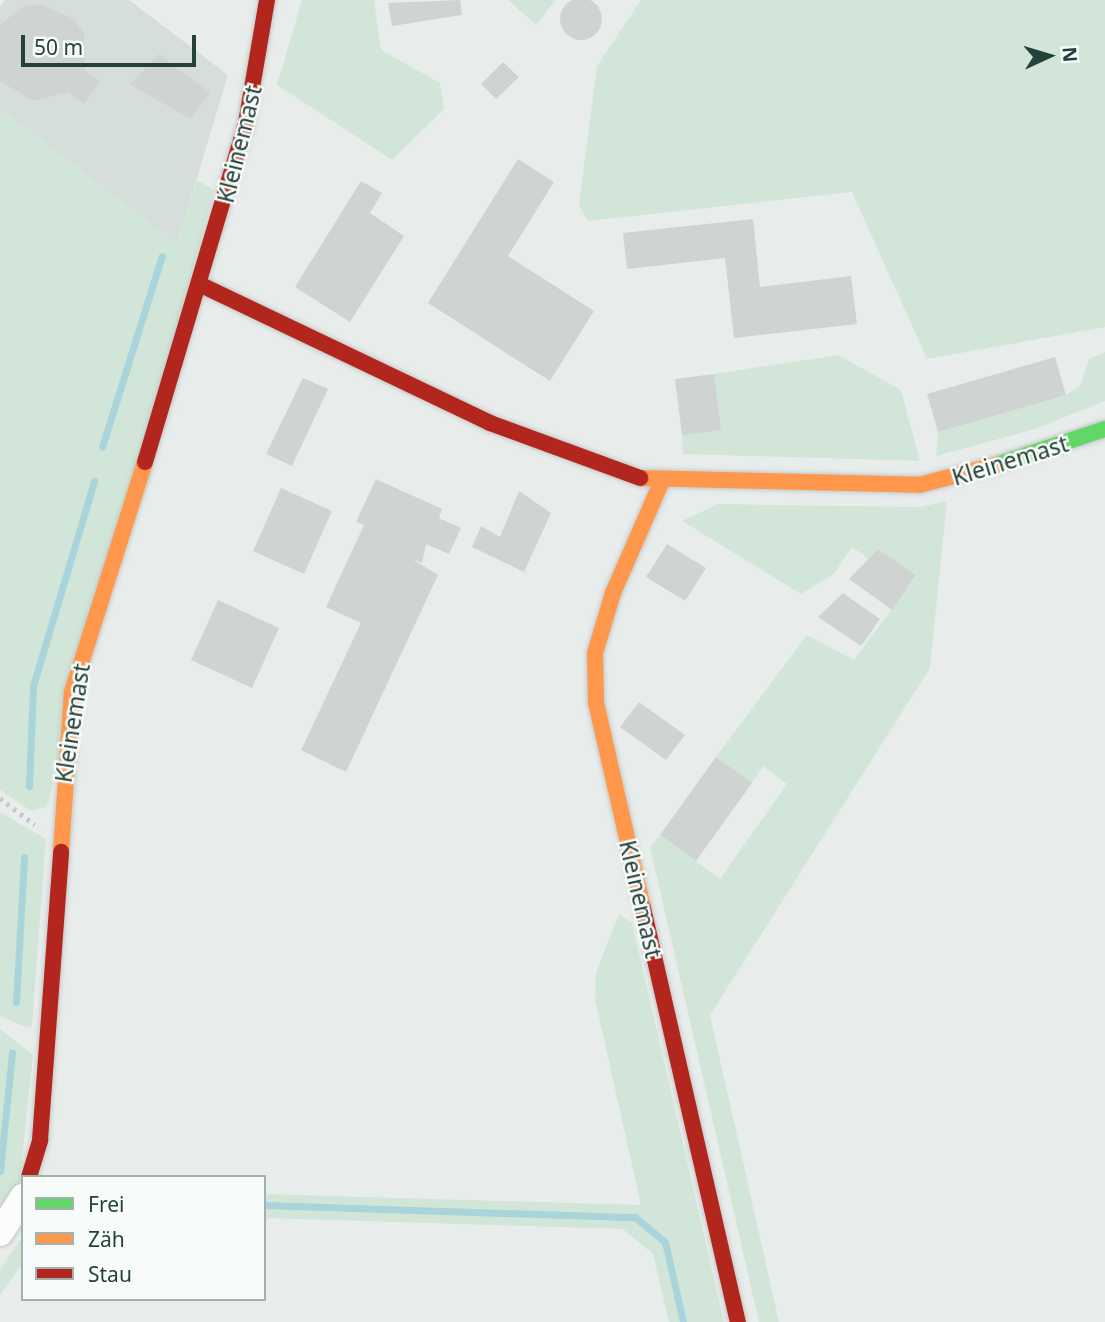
<!DOCTYPE html>
<html>
<head>
<meta charset="utf-8">
<style>
	body { margin:0 }
	#map { position:relative; width:1105px; height:1322px; overflow:hidden; background:#e8edeb; font-family:"Noto Sans",sans-serif }
	div>[style] { position:absolute }
	[style*='--x'] { left:calc(var(--x)*1px); top:calc(var(--y)*1px); width:calc(var(--w)*1px); rotate:calc(var(--a)*1deg) }
	.built>* { inset:0; background:#d6dedb }
	.green>* { inset:0; background:#d1e6d8 }
	.stream>* { height:7px; margin:-3.5px; padding:0 3.5px; transform-origin:3.5px; border-radius:3.5px; background:#a9d4db }
	.building>* { inset:0; background:#cfd4d2 }
	.round { border-radius:50% }
	.path>* { height:4.5px; margin-top:-2.25px; transform-origin:0; background:repeating-linear-gradient(90deg,#c3ccca 0 3.5px,transparent 0 8.5px) }
	.roads { filter:drop-shadow(0 0 2px #c5cac8) drop-shadow(0 0 2px #c5cac8) }
	.street>* { height:26px; margin:-13px; padding:0 13px; transform-origin:13px; border-radius:13px; background:#fcfcfc }
	.fast>* { height:16px; margin:-8px; padding:0 8px; transform-origin:8px; border-radius:8px; background:#63d668 }
	.slow>* { height:16px; margin:-8px; padding:0 8px; transform-origin:8px; border-radius:8px; background:#ff974d }
	.jam>* { height:16px; margin:-8px; padding:0 8px; transform-origin:8px; border-radius:8px; background:#b3261e }
	span { translate:-50% -50%; white-space:nowrap; text-align:center; line-height:1.15; -webkit-text-stroke:5px #f7fbf9; paint-order:stroke }
	.street-label { font-size:23px; color:#24423a }
	.legend { position:absolute; left:21px; top:1175px; width:245px; height:126px; box-sizing:border-box; background:#f7fbf9; border:2px solid #a3b1ad; margin:0; padding:9px 12px; list-style:none; font-size:21px; color:#24423a }
	.legend li { display:flex; align-items:center; gap:14px; height:35px }
	.legend b { width:35px; border:2px solid #a3b1ad }
	.north { position:absolute; left:1014px; top:21px; width:70px; height:70px; -webkit-text-stroke:5px #f7fbf9; paint-order:stroke; rotate:86deg; font-size:19px; font-weight:700; line-height:28px; text-align:center; color:#24423a }
	.north::after { content:''; display:block; margin:auto; width:24px; height:32px; background:#24423a; clip-path:polygon(50% 0,100% 100%,50% 72%,0 100%) }
	.scale { position:absolute; left:21px; top:35px; width:175px; height:32px; box-sizing:border-box; border:4px solid #24423a; border-top:0; padding-left:9px; font-size:21px; line-height:24px; white-space:nowrap; color:#24423a; -webkit-text-stroke:5px #f7fbf9; paint-order:stroke }
</style>
</head>
<body>
<div id="map">
	<div class="built">
		<i style="clip-path:polygon(5px 0,129px 0,228px 75px,177px 244px,0 109px,0 7px)"></i>
	</div>
	<div class="green">
		<i style="clip-path:polygon(302px 0,374px 0,381px 50px,440px 83px,444px 109px,392px 160px,277px 85px)"></i>
		<i style="clip-path:polygon(508px 0,556px 0,536px 25px)"></i>
		<i style="clip-path:polygon(641px 0,1105px 0,1105px 327px,927px 359px,852px 192px,587px 221px,579px 204px,597px 66px)"></i>
		<i style="clip-path:polygon(0 109px,177px 244px,197px 180px,214px 190px,47px 807px,31px 811px,0 790px)"></i>
		<i style="clip-path:polygon(1105px 352px,1105px 401px,1035px 429px,936px 456px,938px 432px,1066px 395px,1080px 386px,1089px 359px)"></i>
		<i style="clip-path:polygon(838px 355px,901px 390px,920px 461px,683px 454px,682px 435px,714px 374px)"></i>
		<i style="clip-path:polygon(947px 501px,930px 668px,710px 1015px,779px 1322px,759px 1322px,650px 847px,660px 835px,720px 879px,787px 784px,763px 766px,752px 783px,716px 757px,807px 635px,854px 660px,916px 576px,878px 549px,870px 560px,852px 547px,834px 574px,801px 594px,682px 521px,718px 504px,920px 507px)"></i>
		<i style="clip-path:polygon(0 812px,46px 839px,32px 1026px,25px 1027px,0 1016px)"></i>
		<i style="clip-path:polygon(619px 914px,632px 923px,724px 1322px,669px 1322px,653px 1254px,623px 1229px,264px 1218px,264px 1194px,641px 1205px,595px 999px,596px 972px)"></i>
		<i style="clip-path:polygon(0 1029px,33px 1055px,19px 1186px,0 1220px)"></i>
		<i style="clip-path:polygon(23px 1236px,23px 1263px,0 1295px,0 1270px)"></i>
	</div>
	<div class="stream">
		<i style="--x:102;--y:447;--w:200;--a:-72.6"></i>
		<i style="--x:29;--y:786;--w:100;--a:-87.7"></i>
		<i style="--x:33;--y:686;--w:214;--a:-73.4"></i>
		<i style="--x:16;--y:1002;--w:145;--a:-86.8"></i>
		<i style="--x:0;--y:1171;--w:119;--a:-84.2"></i>
		<i style="--x:264;--y:1205;--w:371;--a:1.9"></i>
		<i style="--x:635;--y:1217;--w:39;--a:40"></i>
		<i style="--x:665;--y:1242;--w:82;--a:77.3"></i>
	</div>
	<div class="building">
		<i class="round" style="left:560px;top:-2px;width:42px;height:42px"></i>
		<i style="clip-path:polygon(460px 0,462px 15px,392px 26px,388px 3px)"></i>
		<i style="clip-path:polygon(40px 4px,74px 19px,84px 34px,85px 70px,100px 82px,84px 104px,68px 92px,33px 101px,0 81px,0 25px,22px 7px)"></i>
		<i style="clip-path:polygon(159px 54px,210px 93px,190px 119px,130px 84px)"></i>
		<i style="clip-path:polygon(503px 62px,519px 77px,496px 99px,481px 84px)"></i>
		<i style="clip-path:polygon(518px 159px,554px 182px,508px 256px,594px 311px,550px 381px,428px 303px)"></i>
		<i style="clip-path:polygon(361px 181px,382px 193px,370px 213px,404px 236px,350px 322px,295px 287px)"></i>
		<i style="clip-path:polygon(753px 219px,760px 287px,851px 276px,857px 324px,734px 338px,725px 258px,627px 269px,623px 233px)"></i>
		<i style="clip-path:polygon(1055px 357px,1066px 395px,938px 432px,927px 394px)"></i>
		<i style="clip-path:polygon(714px 374px,721px 430px,682px 435px,675px 379px)"></i>
		<i style="clip-path:polygon(303px 378px,328px 389px,292px 466px,266px 454px)"></i>
		<i style="clip-path:polygon(376px 479px,442px 509px,439px 518px,461px 528px,449px 554px,426px 544px,422px 563px,412px 559px,438px 575px,346px 772px,301px 750px,361px 623px,326px 607px,364px 525px,356px 522px)"></i>
		<i style="clip-path:polygon(281px 488px,332px 511px,304px 574px,253px 551px)"></i>
		<i style="clip-path:polygon(519px 491px,551px 513px,524px 572px,472px 547px,481px 526px,500px 537px)"></i>
		<i style="clip-path:polygon(667px 544px,706px 568px,685px 601px,646px 577px)"></i>
		<i style="clip-path:polygon(878px 549px,916px 575px,892px 610px,849px 579px)"></i>
		<i style="clip-path:polygon(843px 593px,880px 619px,861px 646px,818px 617px)"></i>
		<i style="clip-path:polygon(218px 600px,279px 628px,252px 688px,191px 660px)"></i>
		<i style="clip-path:polygon(639px 702px,685px 735px,666px 760px,620px 727px)"></i>
		<i style="clip-path:polygon(716px 757px,752px 783px,696px 861px,660px 835px)"></i>
	</div>
	<div class="path">
		<i style="--x:0;--y:798;--w:44;--a:37.6"></i>
	</div>
	<div class="roads">
		<div class="street">
			<i style="--x:0;--y:1233;--w:43;--a:-57.4"></i>
		</div>
		<div class="fast">
			<i style="--x:996;--y:465;--w:115;--a:-18.3"></i>
		</div>
		<div class="slow">
			<i style="--x:640;--y:478;--w:279;--a:1.4"></i>
			<i style="--x:919;--y:485;--w:80;--a:-14.6"></i>
			<i style="--x:61;--y:852;--w:160;--a:-86.1"></i>
			<i style="--x:72;--y:692;--w:241;--a:-72.4"></i>
			<i style="--x:643;--y:908;--w:210;--a:-102.9"></i>
			<i style="--x:596;--y:703;--w:50;--a:-91.1"></i>
			<i style="--x:595;--y:653;--w:63;--a:-73.3"></i>
			<i style="--x:613;--y:593;--w:120;--a:-66.4"></i>
		</div>
		<div class="jam">
			<i style="--x:201;--y:285;--w:320;--a:25.5"></i>
			<i style="--x:490;--y:423;--w:160;--a:20.1"></i>
			<i style="--x:145;--y:462;--w:354;--a:-73.4"></i>
			<i style="--x:246;--y:123;--w:125;--a:-80.3"></i>
			<i style="--x:643;--y:908;--w:425;--a:77.1"></i>
			<i style="--x:29;--y:1177;--w:39;--a:-73"></i>
			<i style="--x:40;--y:1140;--w:289;--a:-85.8"></i>
		</div>
	</div>
	<div class="street-label">
		<span style="left:239px;top:144px;rotate:-76deg">Kleinemast</span>
		<span style="left:1010px;top:460px;rotate:-17deg">Kleinemast</span>
		<span style="left:72px;top:723px;rotate:-81deg">Kleinemast</span>
		<span style="left:641px;top:899px;rotate:77deg">Kleinemast</span>
	</div>
	<ul class="legend">
	<li><b style="height:9px;background:#63d668"></b>Frei</li>
	<li><b style="height:9px;background:#ff974d"></b>Zäh</li>
	<li><b style="height:9px;background:#b3261e"></b>Stau</li>
	</ul>
	<div class="north">N</div>
	<div class="scale">50 m</div>
</div>
</body>
</html>
